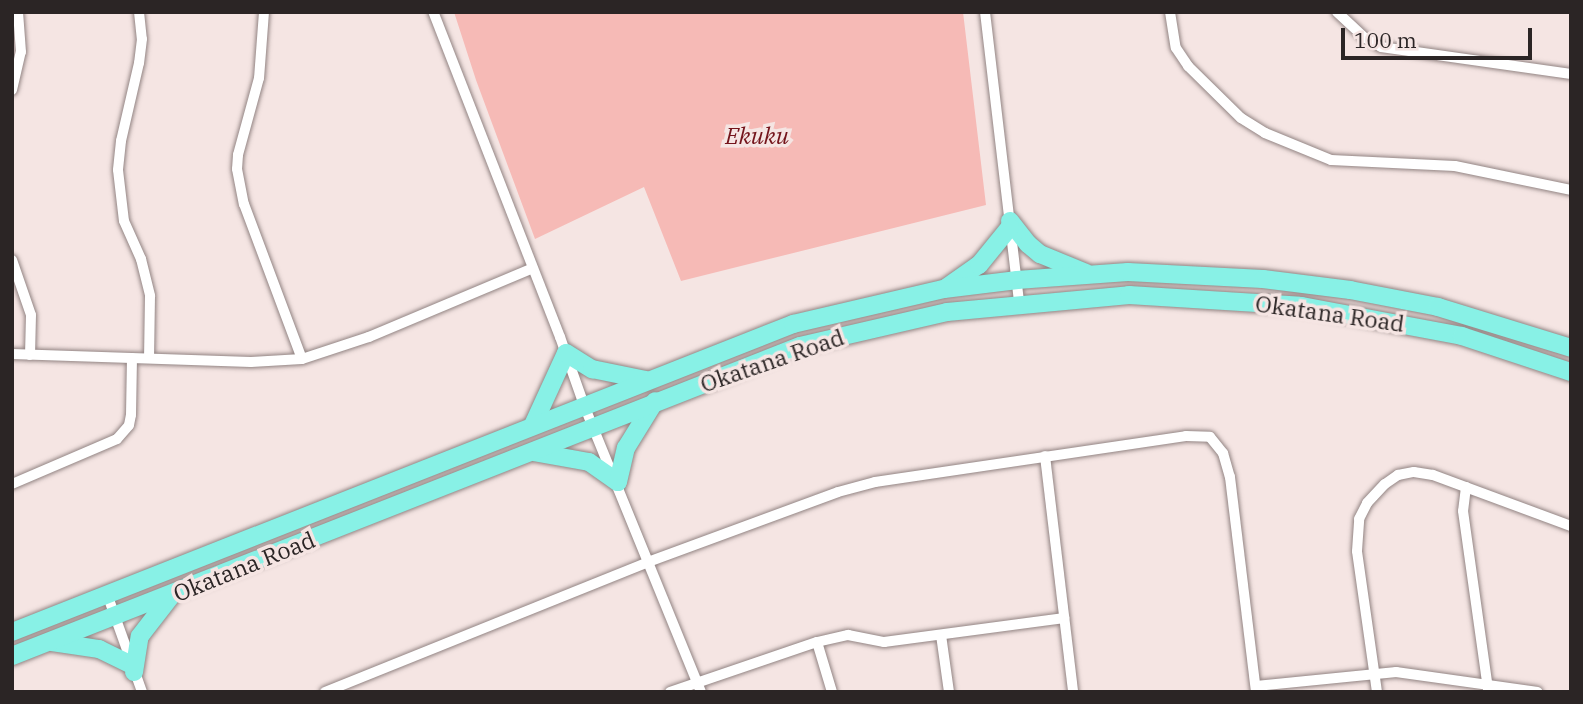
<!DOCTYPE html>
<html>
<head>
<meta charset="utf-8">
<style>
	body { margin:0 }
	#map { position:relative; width:1583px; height:704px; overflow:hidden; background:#f5e5e3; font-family:"IBM Plex Serif",serif }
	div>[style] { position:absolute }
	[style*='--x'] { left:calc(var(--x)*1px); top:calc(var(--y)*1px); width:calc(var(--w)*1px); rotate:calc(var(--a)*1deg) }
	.green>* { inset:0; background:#f6bab6 }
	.roads { filter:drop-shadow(0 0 2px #928483) drop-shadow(0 0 2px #928483) }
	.minor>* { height:10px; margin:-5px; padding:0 5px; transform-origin:5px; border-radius:5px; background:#fff }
	.primary>* { height:18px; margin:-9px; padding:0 9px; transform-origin:9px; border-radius:9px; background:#88f1e6 }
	span { translate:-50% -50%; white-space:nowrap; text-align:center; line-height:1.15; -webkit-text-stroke:7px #f5e5e3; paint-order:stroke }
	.park-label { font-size:23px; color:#74141b; font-style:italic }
	.street-label { font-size:23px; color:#2b2525 }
	.frame { position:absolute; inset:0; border:14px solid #2b2525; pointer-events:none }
	.scale { position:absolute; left:1341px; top:28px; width:191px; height:32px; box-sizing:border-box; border:4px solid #2b2525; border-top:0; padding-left:9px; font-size:21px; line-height:24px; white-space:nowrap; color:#2b2525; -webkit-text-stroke:5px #f5e5e3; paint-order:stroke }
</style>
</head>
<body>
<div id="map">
	<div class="green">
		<i style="clip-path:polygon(454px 12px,963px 12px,986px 205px,681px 281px,644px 187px,535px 239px,476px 80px)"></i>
	</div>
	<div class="roads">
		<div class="minor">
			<i style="--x:139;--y:12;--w:27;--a:84"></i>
			<i style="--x:142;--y:39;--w:24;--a:97"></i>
			<i style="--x:139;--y:63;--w:80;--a:103"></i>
			<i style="--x:121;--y:141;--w:29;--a:96"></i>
			<i style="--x:118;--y:170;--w:51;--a:83.3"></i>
			<i style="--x:124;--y:221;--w:42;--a:65.9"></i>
			<i style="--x:141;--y:259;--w:38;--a:76"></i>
			<i style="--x:150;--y:296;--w:62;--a:90.9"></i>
			<i style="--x:264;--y:12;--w:66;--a:94.3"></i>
			<i style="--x:259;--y:78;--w:80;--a:105.3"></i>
			<i style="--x:238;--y:155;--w:14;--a:94"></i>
			<i style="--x:237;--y:169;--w:36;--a:79"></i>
			<i style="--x:244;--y:204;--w:165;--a:69.5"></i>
			<i style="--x:985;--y:12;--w:293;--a:83.3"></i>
			<i style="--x:1170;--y:12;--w:36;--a:81"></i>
			<i style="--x:1176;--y:48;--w:22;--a:56"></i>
			<i style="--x:1188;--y:66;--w:74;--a:44.5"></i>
			<i style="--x:1241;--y:118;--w:28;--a:32"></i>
			<i style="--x:1265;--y:133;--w:71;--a:22.2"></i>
			<i style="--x:1331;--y:160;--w:124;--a:2.8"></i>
			<i style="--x:1455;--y:166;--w:118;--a:11.7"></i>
			<i style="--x:1337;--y:12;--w:38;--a:43"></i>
			<i style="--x:1365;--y:38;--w:18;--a:29"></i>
			<i style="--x:1381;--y:47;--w:192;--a:8.1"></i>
			<i style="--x:12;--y:90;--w:39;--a:-77"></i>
			<i style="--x:21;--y:52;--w:40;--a:-94.3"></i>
			<i style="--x:12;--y:260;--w:58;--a:70.9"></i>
			<i style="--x:31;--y:315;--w:40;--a:91.4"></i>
			<i style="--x:12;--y:354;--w:239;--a:1.9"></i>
			<i style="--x:251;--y:362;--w:51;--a:-3.4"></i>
			<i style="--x:302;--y:359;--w:71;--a:-18.2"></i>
			<i style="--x:369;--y:337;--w:176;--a:-22.8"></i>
			<i style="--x:1045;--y:456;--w:238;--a:83.2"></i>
			<i style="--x:12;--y:484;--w:114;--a:-23.2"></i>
			<i style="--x:117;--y:439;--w:18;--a:-49"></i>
			<i style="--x:129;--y:425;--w:10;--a:-79"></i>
			<i style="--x:131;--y:415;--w:57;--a:-89"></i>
			<i style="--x:1466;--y:487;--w:24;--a:97"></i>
			<i style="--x:1463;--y:511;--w:180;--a:82"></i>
			<i style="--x:107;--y:594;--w:104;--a:70.3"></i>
			<i style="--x:941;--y:635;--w:58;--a:82"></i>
			<i style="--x:817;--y:642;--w:52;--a:73.3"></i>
			<i style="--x:1256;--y:686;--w:141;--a:-5.7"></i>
			<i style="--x:1396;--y:672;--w:143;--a:8"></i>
			<i style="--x:325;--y:692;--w:348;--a:-21.9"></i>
			<i style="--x:648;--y:562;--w:170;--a:-112.2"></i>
			<i style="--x:584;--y:405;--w:72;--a:-109.4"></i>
			<i style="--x:560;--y:337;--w:349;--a:-111.3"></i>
			<i style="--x:670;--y:692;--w:155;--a:-18.8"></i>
			<i style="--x:817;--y:642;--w:32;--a:-13"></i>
			<i style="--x:848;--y:635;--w:37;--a:11"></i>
			<i style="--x:884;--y:642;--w:182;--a:-7.6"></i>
			<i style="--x:701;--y:692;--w:140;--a:-112.2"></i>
			<i style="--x:648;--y:562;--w:202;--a:-20.2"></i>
			<i style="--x:838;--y:492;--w:38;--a:-15"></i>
			<i style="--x:875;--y:482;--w:314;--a:-8.4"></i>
			<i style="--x:1186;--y:436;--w:24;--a:2"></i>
			<i style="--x:1210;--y:437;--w:21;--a:51"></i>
			<i style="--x:1223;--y:453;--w:25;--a:74"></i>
			<i style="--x:1230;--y:477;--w:217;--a:83.1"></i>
			<i style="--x:1377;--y:692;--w:142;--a:-98.1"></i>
			<i style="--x:1357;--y:551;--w:32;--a:-86"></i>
			<i style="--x:1359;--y:519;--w:18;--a:-63"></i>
			<i style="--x:1367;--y:503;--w:26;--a:-47"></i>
			<i style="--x:1385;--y:484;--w:16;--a:-35"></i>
			<i style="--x:1398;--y:475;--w:16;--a:-11"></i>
			<i style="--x:1414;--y:472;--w:19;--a:9"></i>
			<i style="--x:1433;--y:475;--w:147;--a:20.3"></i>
		</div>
		<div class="primary">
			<i style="--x:1010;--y:221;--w:29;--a:52"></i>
			<i style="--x:1028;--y:244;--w:16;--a:40"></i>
			<i style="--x:1040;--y:254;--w:50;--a:22.4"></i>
			<i style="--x:947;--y:287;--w:39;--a:-35"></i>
			<i style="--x:979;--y:265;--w:49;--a:-50.8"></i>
			<i style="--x:533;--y:425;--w:79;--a:-65.4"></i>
			<i style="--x:566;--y:353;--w:31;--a:32"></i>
			<i style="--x:592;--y:369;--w:55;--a:11.5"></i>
			<i style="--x:533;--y:452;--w:57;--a:10.1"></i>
			<i style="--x:589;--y:462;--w:35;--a:35"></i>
			<i style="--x:618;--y:482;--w:35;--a:-77"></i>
			<i style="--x:626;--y:448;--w:55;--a:-58.3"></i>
			<i style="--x:12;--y:632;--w:840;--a:-21.52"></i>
			<i style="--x:793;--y:324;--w:155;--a:-13.1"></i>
			<i style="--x:944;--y:289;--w:74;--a:-7"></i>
			<i style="--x:1017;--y:280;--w:111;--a:-4.1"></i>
			<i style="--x:1128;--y:272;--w:135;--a:3"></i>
			<i style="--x:1263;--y:279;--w:88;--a:7.2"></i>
			<i style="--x:1350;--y:290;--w:90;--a:10.9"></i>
			<i style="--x:1438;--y:307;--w:139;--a:17.1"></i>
			<i style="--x:52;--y:642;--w:48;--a:8.5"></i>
			<i style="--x:99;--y:649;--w:37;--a:26"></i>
			<i style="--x:12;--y:656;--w:847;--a:-21.47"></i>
			<i style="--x:800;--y:346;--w:151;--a:-13"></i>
			<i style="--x:947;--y:312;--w:183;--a:-5.3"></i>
			<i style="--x:1129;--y:295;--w:173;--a:3.6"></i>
			<i style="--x:1302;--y:306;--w:163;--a:10.6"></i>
			<i style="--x:1462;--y:336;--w:115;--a:18.3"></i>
			<i style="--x:134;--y:672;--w:36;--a:-81"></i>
			<i style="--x:140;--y:636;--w:51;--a:-52.2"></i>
		</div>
	</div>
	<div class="park-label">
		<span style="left:757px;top:135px">Ekuku</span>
	</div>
	<div class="street-label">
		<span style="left:1330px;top:313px;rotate:8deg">Okatana Road</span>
		<span style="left:772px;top:360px;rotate:-19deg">Okatana Road</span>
		<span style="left:244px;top:566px;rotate:-22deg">Okatana Road</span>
	</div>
	<div class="frame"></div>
	<div class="scale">100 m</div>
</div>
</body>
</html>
